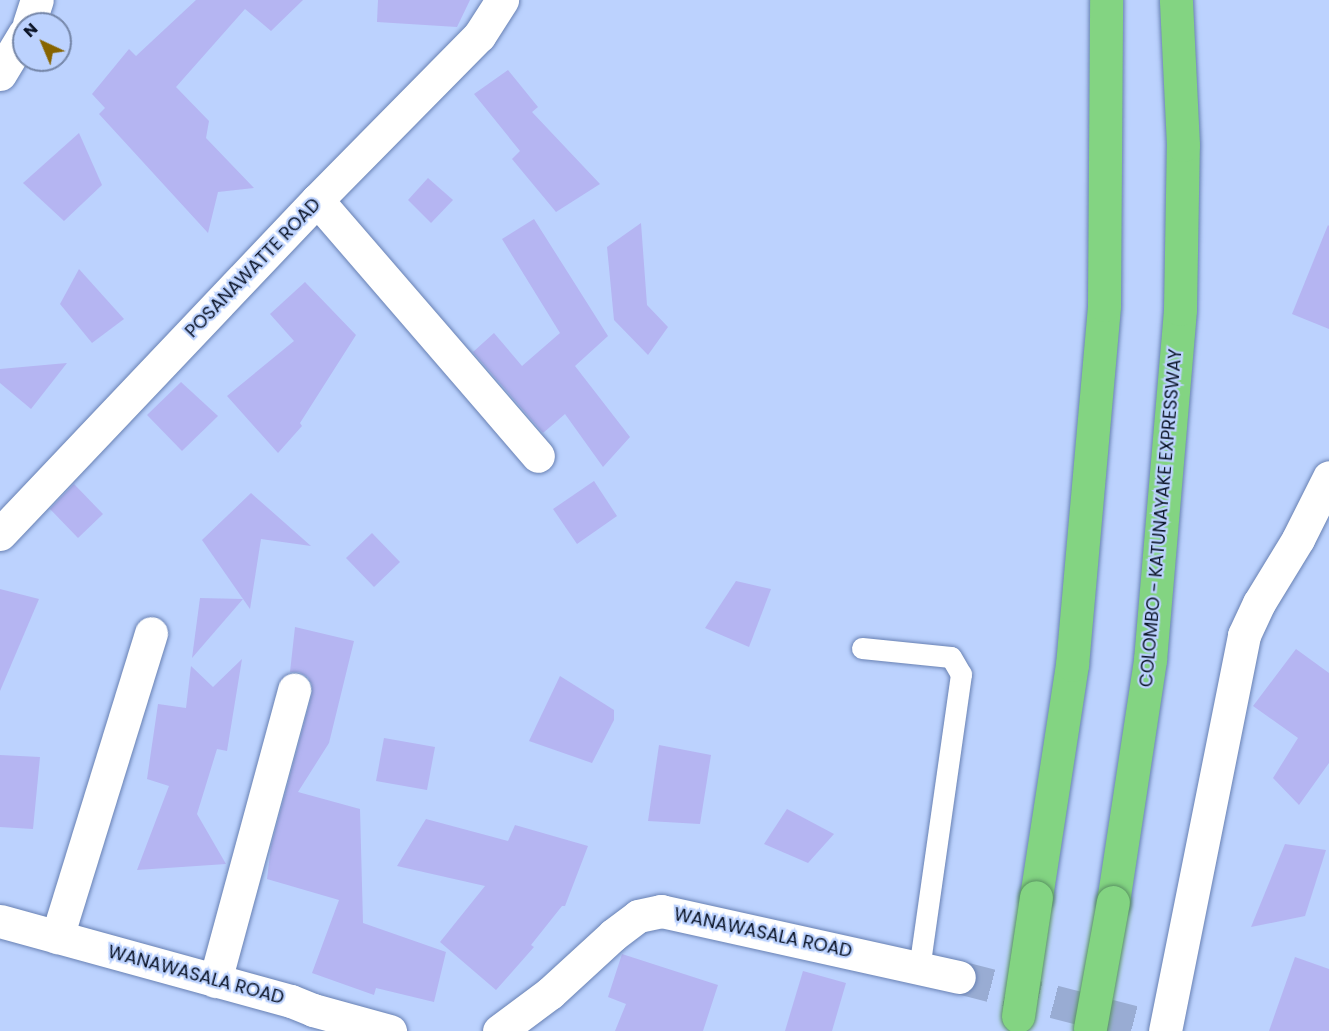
<!DOCTYPE html>
<html>
<head>
<meta charset="utf-8">
<style>
	body { margin:0 }
	#map { position:relative; width:1329px; height:1031px; overflow:hidden; background:#bcd2fe; font-family:Poppins,sans-serif }
	div>[style] { position:absolute }
	[style*='--x'] { left:calc(var(--x)*1px); top:calc(var(--y)*1px); width:calc(var(--w)*1px); rotate:calc(var(--a)*1deg) }
	.building>* { inset:0; background:#b5b5f2 }
	.minor-tunnel>* { height:33px; margin-top:-16.5px; transform-origin:0; background:repeating-linear-gradient(90deg,#99acd3 0 33px,transparent 0 49px) }
	.roads { filter:drop-shadow(0 0 2px #6881b3) drop-shadow(0 0 2px #6881b3) }
	.service>* { height:21px; margin:-10.5px; padding:0 10.5px; transform-origin:10.5px; border-radius:10.5px; background:#fff }
	.minor>* { height:33px; margin:-16.5px; padding:0 16.5px; transform-origin:16.5px; border-radius:16.5px; background:#fff }
	.motorway>* { height:33px; margin:-16.5px; padding:0 16.5px; transform-origin:16.5px; border-radius:16.5px; background:#83d482 }
	.bridges { filter:drop-shadow(0 0 2px #599162) drop-shadow(0 0 2px #599162) }
	.motorway-bridge>* { height:33px; margin:-16.5px; padding:0 16.5px; transform-origin:16.5px; border-radius:16.5px; background:#83d482 }
	span { translate:-50% -50%; white-space:nowrap; text-align:center; line-height:1.15; -webkit-text-stroke:4.5px #bcd2fe; paint-order:stroke }
	.street-label { font-size:18px; color:#0b1427 }
	.north { position:absolute; left:12px; top:12px; width:60px; height:60px; box-sizing:border-box; background:#bcd2fe; border:2px solid #7586a8; border-radius:50%; rotate:316deg; font-size:16px; font-weight:700; line-height:24px; text-align:center; color:#0b1427 }
	.north::after { content:''; display:block; margin:auto; width:21px; height:27px; background:#876400; clip-path:polygon(50% 0,100% 100%,50% 72%,0 100%) }
</style>
</head>
<body>
<div id="map">
	<div class="building">
		<i style="clip-path:polygon(196px 0,303px 0,271px 31px,245px 9px,176px 87px,209px 121px,206px 138px,254px 188px,218px 192px,208px 233px,99px 114px,105px 108px,92px 94px,129px 49px,136px 56px)"></i>
		<i style="clip-path:polygon(378px 0,470px 0,457px 27px,377px 22px)"></i>
		<i style="clip-path:polygon(508px 70px,538px 107px,532px 112px,600px 184px,556px 212px,512px 159px,520px 151px,474px 94px)"></i>
		<i style="clip-path:polygon(79px 133px,102px 185px,64px 221px,23px 183px)"></i>
		<i style="clip-path:polygon(428px 178px,453px 200px,431px 223px,408px 200px)"></i>
		<i style="clip-path:polygon(534px 219px,608px 336px,575px 366px,630px 437px,603px 467px,565px 414px,543px 433px,473px 352px,494px 333px,522px 366px,560px 333px,502px 239px)"></i>
		<i style="clip-path:polygon(641px 223px,647px 305px,668px 327px,648px 355px,614px 320px,607px 247px)"></i>
		<i style="clip-path:polygon(1328px 225px,1329px 226px,1329px 329px,1292px 314px)"></i>
		<i style="clip-path:polygon(79px 269px,124px 319px,92px 343px,60px 304px)"></i>
		<i style="clip-path:polygon(305px 282px,356px 335px,300px 423px,302px 426px,278px 453px,227px 396px,294px 341px,270px 314px)"></i>
		<i style="clip-path:polygon(67px 363px,31px 409px,0 383px,0 369px)"></i>
		<i style="clip-path:polygon(181px 382px,218px 416px,182px 451px,147px 415px)"></i>
		<i style="clip-path:polygon(594px 481px,617px 516px,577px 544px,553px 509px)"></i>
		<i style="clip-path:polygon(74px 484px,103px 514px,78px 538px,50px 509px)"></i>
		<i style="clip-path:polygon(251px 493px,311px 546px,261px 539px,250px 609px,202px 540px)"></i>
		<i style="clip-path:polygon(372px 533px,400px 562px,374px 587px,346px 558px)"></i>
		<i style="clip-path:polygon(736px 581px,771px 589px,749px 647px,705px 628px)"></i>
		<i style="clip-path:polygon(0 589px,39px 599px,0 691px)"></i>
		<i style="clip-path:polygon(200px 598px,243px 599px,192px 658px)"></i>
		<i style="clip-path:polygon(295px 627px,354px 641px,329px 743px,298px 792px,360px 809px,363px 923px,446px 952px,434px 1002px,376px 988px,374px 995px,312px 973px,339px 900px,267px 879px,271px 846px,312px 694px,312px 685px,308px 677px,299px 672px,290px 672px)"></i>
		<i style="clip-path:polygon(1296px 649px,1329px 673px,1329px 763px,1299px 805px,1273px 778px,1298px 738px,1253px 706px)"></i>
		<i style="clip-path:polygon(242px 659px,227px 751px,217px 749px,197px 814px,226px 864px,137px 870px,169px 786px,147px 779px,158px 704px,186px 708px,191px 666px,213px 687px)"></i>
		<i style="clip-path:polygon(560px 676px,614px 710px,614px 720px,592px 763px,529px 741px)"></i>
		<i style="clip-path:polygon(384px 738px,435px 747px,427px 790px,376px 781px)"></i>
		<i style="clip-path:polygon(659px 745px,711px 755px,700px 824px,648px 821px)"></i>
		<i style="clip-path:polygon(0 755px,40px 757px,33px 829px,0 827px)"></i>
		<i style="clip-path:polygon(787px 809px,834px 834px,808px 863px,764px 844px)"></i>
		<i style="clip-path:polygon(426px 819px,508px 841px,515px 825px,588px 846px,565px 906px,562px 906px,531px 945px,534px 947px,496px 990px,440px 942px,485px 886px,397px 866px)"></i>
		<i style="clip-path:polygon(1285px 844px,1326px 850px,1305px 916px,1251px 927px)"></i>
		<i style="clip-path:polygon(622px 954px,718px 985px,703px 1031px,615px 1031px,626px 1004px,608px 997px)"></i>
		<i style="clip-path:polygon(1295px 957px,1329px 969px,1329px 1031px,1269px 1031px)"></i>
		<i style="clip-path:polygon(803px 971px,846px 983px,832px 1031px,785px 1031px)"></i>
	</div>
	<div class="minor-tunnel">
		<i style="--x:959;--y:977;--w:185;--a:14.4"></i>
	</div>
	<div class="roads">
		<div class="service">
			<i style="--x:862;--y:648;--w:89;--a:5.8"></i>
			<i style="--x:951;--y:657;--w:20;--a:60"></i>
			<i style="--x:961;--y:674;--w:297;--a:98.1"></i>
		</div>
		<div class="minor">
			<i style="--x:29;--y:24;--w:25;--a:-72"></i>
			<i style="--x:0;--y:74;--w:47;--a:-59"></i>
			<i style="--x:317;--y:200;--w:338;--a:49.2"></i>
			<i style="--x:0;--y:534;--w:460;--a:-46.5"></i>
			<i style="--x:317;--y:200;--w:231;--a:-45.4"></i>
			<i style="--x:479;--y:36;--w:43;--a:-57.4"></i>
			<i style="--x:0;--y:921;--w:302;--a:15.4"></i>
			<i style="--x:291;--y:1001;--w:24;--a:22"></i>
			<i style="--x:313;--y:1010;--w:80;--a:15.3"></i>
			<i style="--x:57;--y:937;--w:318;--a:-72.8"></i>
			<i style="--x:215;--y:981;--w:302;--a:-74.8"></i>
			<i style="--x:499;--y:1031;--w:64;--a:-36.7"></i>
			<i style="--x:550;--y:993;--w:86;--a:-42.6"></i>
			<i style="--x:613;--y:935;--w:31;--a:-37"></i>
			<i style="--x:638;--y:916;--w:24;--a:-12"></i>
			<i style="--x:661;--y:911;--w:305;--a:12.5"></i>
			<i style="--x:1165;--y:1031;--w:404;--a:-78.7"></i>
			<i style="--x:1244;--y:635;--w:35;--a:-65"></i>
			<i style="--x:1259;--y:603;--w:75;--a:-58.6"></i>
			<i style="--x:1298;--y:539;--w:69;--a:-63.4"></i>
		</div>
		<div class="motorway">
			<i style="--x:1036;--y:897;--w:235;--a:-81.2"></i>
			<i style="--x:1072;--y:665;--w:361;--a:-84.9"></i>
			<i style="--x:1104;--y:305;--w:305;--a:-89.6"></i>
			<i style="--x:1113;--y:902;--w:245;--a:-81.3"></i>
			<i style="--x:1150;--y:660;--w:352;--a:-85.1"></i>
			<i style="--x:1180;--y:309;--w:164;--a:-89"></i>
			<i style="--x:1183;--y:145;--w:145;--a:-92.8"></i>
		</div>
	</div>
	<div class="bridges">
		<div class="motorway-bridge">
			<i style="--x:1018;--y:1016;--w:120;--a:-81.4"></i>
			<i style="--x:1090;--y:1028;--w:128;--a:-79.7"></i>
		</div>
	</div>
	<div class="street-label">
		<span style="left:253px;top:268px;rotate:-46deg">POSANAWATTE ROAD</span>
		<span style="left:1161px;top:518px;rotate:-85deg">COLOMBO - KATUNAYAKE EXPRESSWAY</span>
		<span style="left:763px;top:933px;rotate:12deg">WANAWASALA ROAD</span>
		<span style="left:196px;top:975px;rotate:15deg">WANAWASALA ROAD</span>
	</div>
	<div class="north">N</div>
</div>
</body>
</html>
